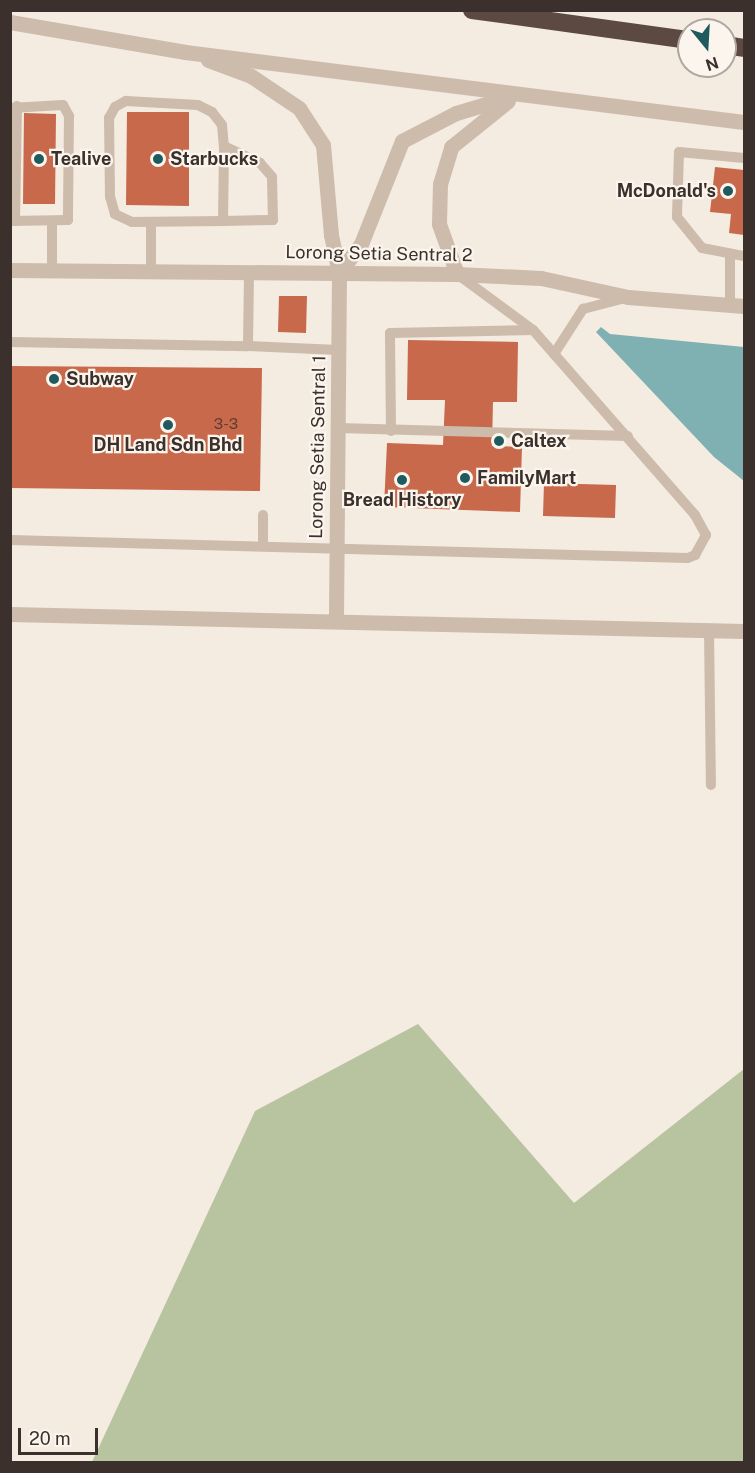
<!DOCTYPE html>
<html>
<head>
<meta charset="utf-8">
<style>
	body { margin:0 }
	#map { position:relative; width:755px; height:1473px; overflow:hidden; background:#f4ebe1; font-family:"Public Sans",sans-serif }
	div>[style] { position:absolute }
	[style*='--x'] { left:calc(var(--x)*1px); top:calc(var(--y)*1px); width:calc(var(--w)*1px); rotate:calc(var(--a)*1deg) }
	.green>* { inset:0; background:#b8c4a0 }
	.water>* { inset:0; background:#7fb0b2 }
	.building>* { inset:0; background:#c8694b }
	.lane>* { height:10px; margin:-5px; padding:0 5px; transform-origin:5px; border-radius:5px; background:#cdbbac }
	.street>* { height:15px; margin:-7.5px; padding:0 7.5px; transform-origin:7.5px; border-radius:7.5px; background:#cdbbac }
	.highway>* { height:18px; margin:-9px; padding:0 9px; transform-origin:9px; border-radius:9px; background:#5c4a42 }
	.dots>* { width:16px; height:16px; translate:-50% -50%; box-sizing:border-box; border:3px solid #fbf5ee; border-radius:50% }
	span { translate:-50% -50%; white-space:nowrap; text-align:center; line-height:1.15; -webkit-text-stroke:4.5px #fbf5ee; paint-order:stroke }
	.number-label { font-size:15px; color:#5e3e33 }
	.number-label span { -webkit-text-stroke-width:0 }
	.poi-label { font-size:18px; color:#3b302b; font-weight:700 }
	.left { translate:0 -50%; text-align:left }
	.right { translate:-100% -50%; text-align:right }
	.street-label { font-size:18px; color:#3b302b }
	.frame { position:absolute; inset:0; border:12px solid #3b302b; pointer-events:none }
	.north { position:absolute; left:677px; top:18px; width:60px; height:60px; box-sizing:border-box; background:#fbf5ee; border:2px solid #aea6a0; border-radius:50%; rotate:162deg; font-size:16px; font-weight:700; line-height:24px; text-align:center; color:#3b302b }
	.north::after { content:''; display:block; margin:auto; width:21px; height:27px; background:#1f5a5e; clip-path:polygon(50% 0,100% 100%,50% 72%,0 100%) }
	.scale { position:absolute; left:18px; top:1428px; width:80px; height:27px; box-sizing:border-box; border:3px solid #3b302b; border-top:0; padding-left:8px; font-size:18px; line-height:21px; white-space:nowrap; color:#3b302b; -webkit-text-stroke:4px #fbf5ee; paint-order:stroke }
</style>
</head>
<body>
<div id="map">
	<div class="green">
		<i style="clip-path:polygon(418px 1024px,574px 1203px,744px 1069px,744px 1462px,92px 1462px,255px 1111px)"></i>
	</div>
	<div class="water">
		<i style="clip-path:polygon(601px 327px,610px 334px,744px 347px,744px 481px,714px 457px,596px 332px)"></i>
	</div>
	<div class="building">
		<i style="clip-path:polygon(127px 112px,189px 112px,189px 206px,126px 205px)"></i>
		<i style="clip-path:polygon(24px 113px,56px 114px,55px 204px,23px 204px)"></i>
		<i style="clip-path:polygon(715px 167px,744px 170px,744px 235px,729px 233px,731px 214px,710px 212px)"></i>
		<i style="clip-path:polygon(279px 296px,307px 296px,306px 333px,278px 332px)"></i>
		<i style="clip-path:polygon(408px 340px,518px 342px,517px 402px,493px 402px,492px 446px,522px 447px,520px 512px,384px 507px,387px 443px,443px 445px,445px 400px,407px 400px)"></i>
		<i style="clip-path:polygon(10px 366px,262px 368px,260px 491px,10px 488px)"></i>
		<i style="clip-path:polygon(544px 483px,616px 485px,615px 518px,543px 516px)"></i>
	</div>
	<div class="lane">
		<i style="--x:10;--y:108;--w:53;--a:-3.2"></i>
		<i style="--x:63;--y:105;--w:13;--a:61"></i>
		<i style="--x:69;--y:116;--w:104;--a:90.6"></i>
		<i style="--x:68;--y:220;--w:58;--a:179"></i>
		<i style="--x:744;--y:158;--w:65;--a:-174.7"></i>
		<i style="--x:679;--y:152;--w:65;--a:91.8"></i>
		<i style="--x:677;--y:217;--w:40;--a:51"></i>
		<i style="--x:702;--y:248;--w:43;--a:10.8"></i>
		<i style="--x:15;--y:221;--w:115;--a:-89"></i>
		<i style="--x:52;--y:221;--w:50;--a:90"></i>
		<i style="--x:223;--y:221;--w:75;--a:-89.2"></i>
		<i style="--x:224;--y:146;--w:40;--a:25"></i>
		<i style="--x:260;--y:163;--w:18;--a:49"></i>
		<i style="--x:272;--y:177;--w:43;--a:88.7"></i>
		<i style="--x:273;--y:220;--w:50;--a:178.9"></i>
		<i style="--x:223;--y:221;--w:91;--a:179.4"></i>
		<i style="--x:132;--y:222;--w:19;--a:-155"></i>
		<i style="--x:115;--y:214;--w:18;--a:-106"></i>
		<i style="--x:110;--y:197;--w:79;--a:-90.7"></i>
		<i style="--x:109;--y:118;--w:13;--a:-61"></i>
		<i style="--x:115;--y:107;--w:13;--a:-29"></i>
		<i style="--x:126;--y:101;--w:72;--a:3.2"></i>
		<i style="--x:198;--y:105;--w:16;--a:27"></i>
		<i style="--x:212;--y:112;--w:16;--a:52"></i>
		<i style="--x:222;--y:125;--w:21;--a:85"></i>
		<i style="--x:151;--y:222;--w:49;--a:90"></i>
		<i style="--x:730;--y:255;--w:50;--a:90"></i>
		<i style="--x:10;--y:342;--w:238;--a:1"></i>
		<i style="--x:248;--y:346;--w:74;--a:-89.2"></i>
		<i style="--x:248;--y:346;--w:90;--a:2.5"></i>
		<i style="--x:554;--y:354;--w:54;--a:-57.2"></i>
		<i style="--x:583;--y:309;--w:43;--a:-14.7"></i>
		<i style="--x:338;--y:428;--w:290;--a:1.6"></i>
		<i style="--x:391;--y:431;--w:98;--a:-90.6"></i>
		<i style="--x:390;--y:333;--w:143;--a:-1.2"></i>
		<i style="--x:263;--y:515;--w:30;--a:90"></i>
		<i style="--x:10;--y:540;--w:678;--a:1.52"></i>
		<i style="--x:688;--y:558;--w:8;--a:-23"></i>
		<i style="--x:695;--y:555;--w:23;--a:-61"></i>
		<i style="--x:706;--y:535;--w:23;--a:-119"></i>
		<i style="--x:695;--y:515;--w:246;--a:-131.2"></i>
		<i style="--x:533;--y:330;--w:94;--a:-143.6"></i>
		<i style="--x:709;--y:629;--w:156;--a:89.3"></i>
	</div>
	<div class="street">
		<i style="--x:10;--y:22;--w:178;--a:9.7"></i>
		<i style="--x:185;--y:52;--w:563;--a:7.14"></i>
		<i style="--x:208;--y:60;--w:46;--a:20.4"></i>
		<i style="--x:251;--y:76;--w:58;--a:33.7"></i>
		<i style="--x:299;--y:108;--w:44;--a:57"></i>
		<i style="--x:323;--y:145;--w:90;--a:84.9"></i>
		<i style="--x:331;--y:235;--w:39;--a:78"></i>
		<i style="--x:339;--y:273;--w:348;--a:90.5"></i>
		<i style="--x:10;--y:270;--w:447;--a:0.5"></i>
		<i style="--x:457;--y:274;--w:84;--a:2.7"></i>
		<i style="--x:541;--y:278;--w:89;--a:12.3"></i>
		<i style="--x:628;--y:297;--w:116;--a:4.4"></i>
		<i style="--x:339;--y:273;--w:36;--a:-53"></i>
		<i style="--x:361;--y:244;--w:111;--a:-68.3"></i>
		<i style="--x:402;--y:141;--w:61;--a:-27.4"></i>
		<i style="--x:456;--y:113;--w:55;--a:-16.8"></i>
		<i style="--x:457;--y:274;--w:53;--a:-109.8"></i>
		<i style="--x:439;--y:224;--w:40;--a:-88.6"></i>
		<i style="--x:440;--y:184;--w:39;--a:-73"></i>
		<i style="--x:451;--y:147;--w:73;--a:-38.9"></i>
		<i style="--x:10;--y:614;--w:734;--a:1.33"></i>
	</div>
	<div class="highway">
		<i style="--x:472;--y:10;--w:219;--a:7.9"></i>
		<i style="--x:725;--y:45;--w:19;--a:9"></i>
	</div>
	<div class="dots">
		<i style="left:39px;top:159px;background:#1f5a5e"></i>
		<i style="left:158px;top:159px;background:#1f5a5e"></i>
		<i style="left:728px;top:191px;background:#1f5a5e"></i>
		<i style="left:54px;top:379px;background:#1f5a5e"></i>
		<i style="left:168px;top:425px;background:#1f5a5e"></i>
		<i style="left:499px;top:441px;background:#1f5a5e"></i>
		<i style="left:465px;top:478px;background:#1f5a5e"></i>
		<i style="left:402px;top:480px;background:#1f5a5e"></i>
	</div>
	<div class="number-label">
		<span style="left:226px;top:424px">3-3</span>
	</div>
	<div class="poi-label">
		<span class="left" style="left:51px;top:159px">Tealive</span>
		<span class="left" style="left:170px;top:159px">Starbucks</span>
		<span class="right" style="left:716px;top:191px">McDonald's</span>
		<span class="left" style="left:66px;top:379px">Subway</span>
		<span class="left" style="left:511px;top:441px">Caltex</span>
		<span style="left:168px;top:445px">DH Land Sdn Bhd</span>
		<span class="left" style="left:477px;top:478px">FamilyMart</span>
		<span style="left:402px;top:500px">Bread History</span>
	</div>
	<div class="street-label">
		<span style="left:379px;top:254px;rotate:1deg">Lorong Setia Sentral 2</span>
		<span style="left:318px;top:447px;rotate:-89deg">Lorong Setia Sentral 1</span>
	</div>
	<div class="frame"></div>
	<div class="north">N</div>
	<div class="scale">20 m</div>
</div>
</body>
</html>
